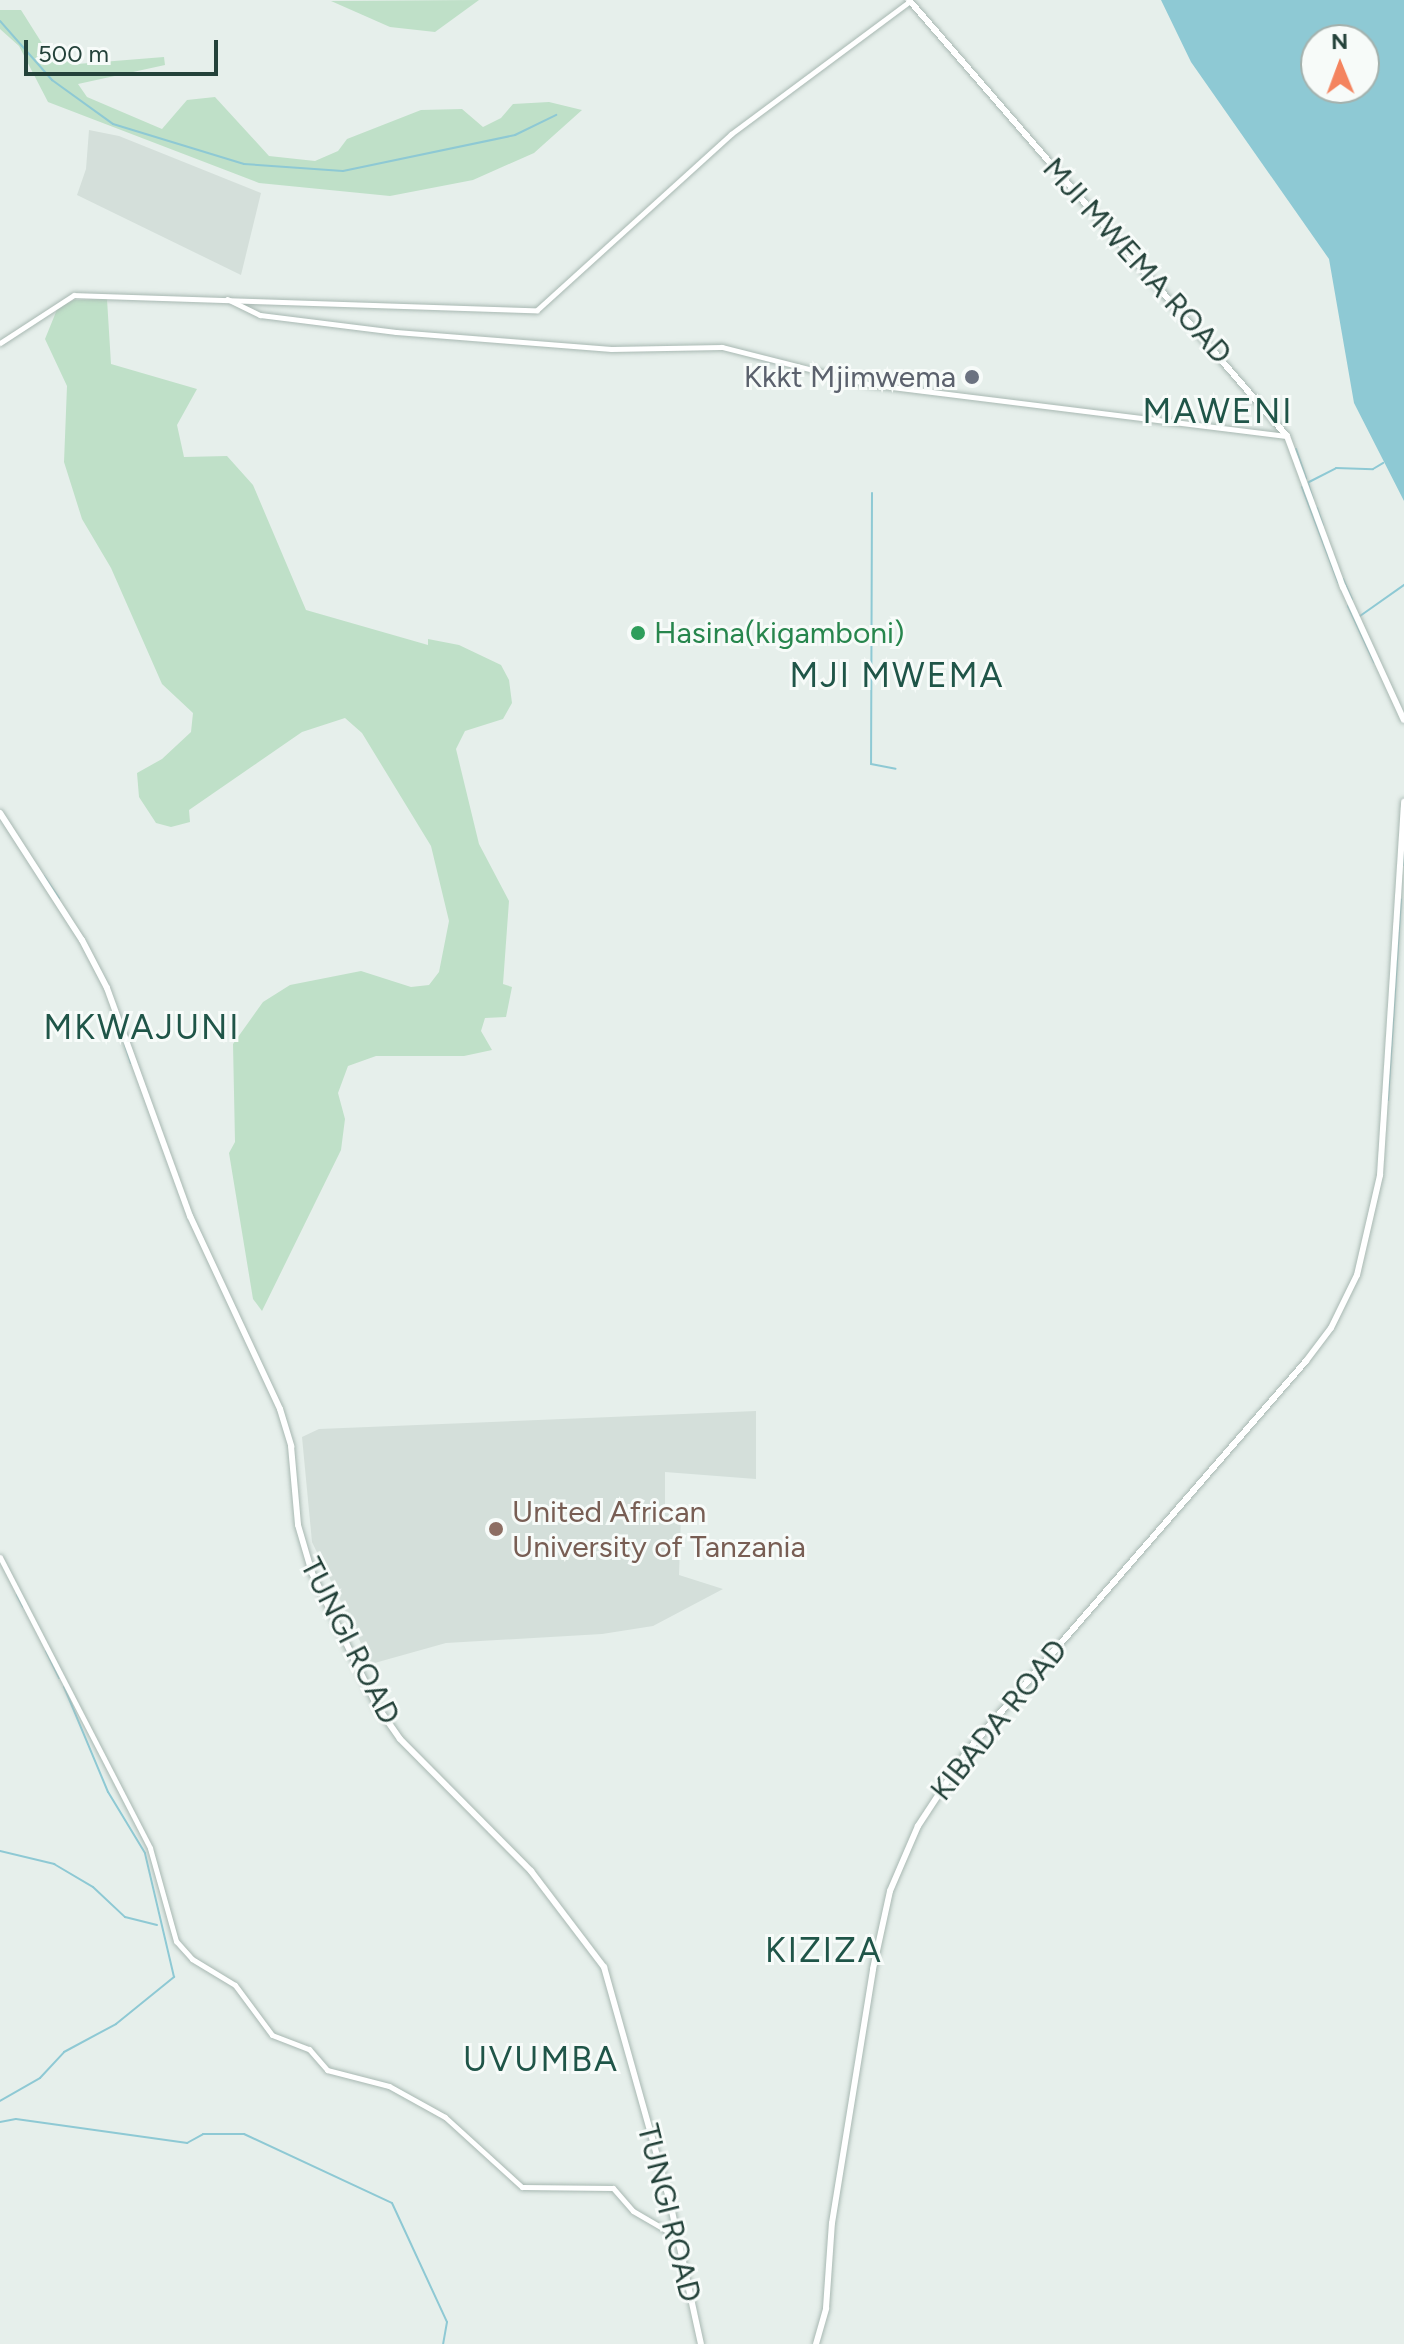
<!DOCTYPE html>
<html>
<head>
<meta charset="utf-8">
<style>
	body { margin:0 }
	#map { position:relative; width:1404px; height:2344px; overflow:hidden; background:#e6efeb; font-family:Figtree,sans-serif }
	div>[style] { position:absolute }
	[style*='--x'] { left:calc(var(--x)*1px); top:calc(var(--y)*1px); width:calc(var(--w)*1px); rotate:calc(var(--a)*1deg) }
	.built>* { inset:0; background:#d4dfda }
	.green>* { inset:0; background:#bfe0c8 }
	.water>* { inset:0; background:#8ec9d4 }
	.stream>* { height:2px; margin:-1px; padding:0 1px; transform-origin:1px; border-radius:1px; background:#8ec9d4 }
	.roads { filter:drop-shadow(0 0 2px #a8b8b2) drop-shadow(0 0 2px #a8b8b2) }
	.tertiary>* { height:5px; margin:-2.5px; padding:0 2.5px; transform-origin:2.5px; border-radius:2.5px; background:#fff }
	.secondary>* { height:6px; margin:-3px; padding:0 3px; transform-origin:3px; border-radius:3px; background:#fff }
	.dots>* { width:22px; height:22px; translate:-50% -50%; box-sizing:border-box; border:4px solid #f7fbf9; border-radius:50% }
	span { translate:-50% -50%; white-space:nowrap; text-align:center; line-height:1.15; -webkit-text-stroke:6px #f7fbf9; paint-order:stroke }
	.street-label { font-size:30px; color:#24423a }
	.worship-label { font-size:30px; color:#5b616d }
	.right { translate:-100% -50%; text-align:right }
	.leisure-label { font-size:30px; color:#27864d }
	.left { translate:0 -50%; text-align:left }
	.education-label { font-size:30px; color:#785e54 }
	.quarter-label { font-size:34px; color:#1f5548; letter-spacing:2px }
	.north { position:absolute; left:1300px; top:24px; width:80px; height:80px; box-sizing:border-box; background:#f7fbf9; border:2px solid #a3b1ad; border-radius:50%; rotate:359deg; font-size:22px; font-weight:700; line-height:32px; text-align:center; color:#24423a }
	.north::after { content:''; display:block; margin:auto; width:28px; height:36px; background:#f4845f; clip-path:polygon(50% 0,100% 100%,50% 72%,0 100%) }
	.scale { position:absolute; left:24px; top:40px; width:194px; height:36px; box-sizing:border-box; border:4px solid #24423a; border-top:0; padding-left:10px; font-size:24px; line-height:28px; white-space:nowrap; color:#24423a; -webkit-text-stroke:6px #f7fbf9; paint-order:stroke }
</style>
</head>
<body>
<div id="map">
	<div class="built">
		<i style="clip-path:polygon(89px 130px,119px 136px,261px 193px,241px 275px,77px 195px,86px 169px)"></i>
		<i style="clip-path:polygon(756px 1411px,756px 1479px,665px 1472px,665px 1513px,681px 1515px,679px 1575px,723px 1589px,653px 1626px,602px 1634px,446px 1643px,371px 1664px,312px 1542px,302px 1437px,319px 1429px)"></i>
	</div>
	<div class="green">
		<i style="clip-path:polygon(479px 0,435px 32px,390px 27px,331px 1px)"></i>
		<i style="clip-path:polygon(0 10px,21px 10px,50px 56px,77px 64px,164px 57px,165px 65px,78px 84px,87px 97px,162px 129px,187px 100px,215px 97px,269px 156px,315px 161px,338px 151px,347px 139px,421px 110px,462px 109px,483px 127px,501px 118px,513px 104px,549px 102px,582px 110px,534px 153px,473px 180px,390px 196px,259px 183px,48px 102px,19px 46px,0 29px)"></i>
		<i style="clip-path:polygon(107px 299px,111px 364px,197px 389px,177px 425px,184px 457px,227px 456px,253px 485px,306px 610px,428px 645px,428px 639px,459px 645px,501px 665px,509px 680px,512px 703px,503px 719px,465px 731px,456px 749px,479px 844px,509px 901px,503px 984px,512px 987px,506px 1017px,485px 1018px,481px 1031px,492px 1050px,464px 1056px,376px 1056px,348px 1066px,338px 1093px,345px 1119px,341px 1150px,262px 1311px,253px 1299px,229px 1153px,235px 1142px,233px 1044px,263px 1002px,290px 985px,361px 971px,411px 987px,429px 985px,439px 972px,449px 921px,431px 846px,362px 733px,345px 718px,302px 732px,189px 810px,190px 822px,171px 827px,156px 823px,139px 797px,137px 773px,162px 759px,191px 732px,193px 713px,162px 684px,111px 568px,82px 519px,64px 462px,67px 386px,45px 339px,58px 307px,74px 300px)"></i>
	</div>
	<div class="water">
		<i style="clip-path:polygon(evenodd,1161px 0,1404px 0,1404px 501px,1354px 403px,1329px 259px,1191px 62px,1161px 0,1364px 40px,1364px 88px,1316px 88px,1316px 40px,1364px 40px)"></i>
	</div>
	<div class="stream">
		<i style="--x:0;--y:21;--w:79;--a:48.6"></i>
		<i style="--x:52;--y:80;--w:75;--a:35.8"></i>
		<i style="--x:113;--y:124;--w:137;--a:17"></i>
		<i style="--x:244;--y:164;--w:99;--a:4"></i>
		<i style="--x:343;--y:171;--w:176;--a:-11.8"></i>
		<i style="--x:515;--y:135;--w:46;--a:-26"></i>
		<i style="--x:1296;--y:449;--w:31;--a:71"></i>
		<i style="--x:1309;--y:482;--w:30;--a:-27"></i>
		<i style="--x:1336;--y:468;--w:37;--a:2"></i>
		<i style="--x:1373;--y:469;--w:12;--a:-31"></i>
		<i style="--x:1308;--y:483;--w:17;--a:73"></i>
		<i style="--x:1302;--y:487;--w:102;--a:69.2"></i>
		<i style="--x:872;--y:493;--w:271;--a:90.2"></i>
		<i style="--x:871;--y:764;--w:25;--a:11"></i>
		<i style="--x:1317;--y:508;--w:18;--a:71"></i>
		<i style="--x:1343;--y:579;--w:22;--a:66"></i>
		<i style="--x:1348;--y:606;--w:62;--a:65.1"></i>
		<i style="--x:1360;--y:616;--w:54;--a:-35.2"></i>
		<i style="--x:1403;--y:865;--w:12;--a:-85"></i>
		<i style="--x:44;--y:876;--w:27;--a:56"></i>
		<i style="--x:125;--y:1045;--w:19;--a:72"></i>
		<i style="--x:1388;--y:1100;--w:201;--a:-86.3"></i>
		<i style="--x:17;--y:1595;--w:13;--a:63"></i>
		<i style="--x:46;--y:1651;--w:30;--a:64"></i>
		<i style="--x:0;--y:1851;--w:56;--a:13.5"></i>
		<i style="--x:54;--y:1864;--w:45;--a:30.5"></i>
		<i style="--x:93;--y:1887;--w:44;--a:43.2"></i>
		<i style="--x:125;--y:1917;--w:33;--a:14"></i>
		<i style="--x:0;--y:2101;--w:46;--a:-29.9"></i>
		<i style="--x:40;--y:2078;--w:35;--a:-47"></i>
		<i style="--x:64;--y:2052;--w:59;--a:-28.3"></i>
		<i style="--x:116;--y:2024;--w:75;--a:-39"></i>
		<i style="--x:174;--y:1977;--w:127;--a:-103.2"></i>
		<i style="--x:145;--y:1853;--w:71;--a:-121.2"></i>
		<i style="--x:108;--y:1792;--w:114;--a:-112.7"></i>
		<i style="--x:0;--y:2122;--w:16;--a:-11"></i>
		<i style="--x:16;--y:2119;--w:173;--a:8"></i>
		<i style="--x:187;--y:2143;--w:18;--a:-29"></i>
		<i style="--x:203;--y:2134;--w:41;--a:0"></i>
		<i style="--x:244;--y:2134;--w:163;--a:25"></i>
		<i style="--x:392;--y:2203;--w:131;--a:65.2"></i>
		<i style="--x:447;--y:2322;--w:22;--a:100"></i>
	</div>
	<div class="roads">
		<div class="tertiary">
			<i style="--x:227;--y:299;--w:37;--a:26"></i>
			<i style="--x:260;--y:315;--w:137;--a:7.1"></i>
			<i style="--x:396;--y:332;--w:216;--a:4.5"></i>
			<i style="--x:611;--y:349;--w:111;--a:-1"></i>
			<i style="--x:722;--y:347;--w:151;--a:14.2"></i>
			<i style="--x:868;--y:384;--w:421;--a:7.1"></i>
			<i style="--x:0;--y:343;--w:88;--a:-33"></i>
			<i style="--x:74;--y:295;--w:463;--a:1.9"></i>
			<i style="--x:537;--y:310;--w:262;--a:-42.2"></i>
			<i style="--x:731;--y:134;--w:223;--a:-36.6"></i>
			<i style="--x:0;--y:1557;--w:327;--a:62.7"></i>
			<i style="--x:150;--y:1848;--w:97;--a:74.4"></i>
			<i style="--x:176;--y:1941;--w:24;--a:48"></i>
			<i style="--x:192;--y:1959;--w:50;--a:31.2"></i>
			<i style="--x:235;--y:1985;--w:62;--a:53.5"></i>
			<i style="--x:272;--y:2035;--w:40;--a:21"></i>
			<i style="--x:309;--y:2049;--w:28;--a:49"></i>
			<i style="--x:327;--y:2070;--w:64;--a:14.5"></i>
			<i style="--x:389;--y:2086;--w:64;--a:29"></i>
			<i style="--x:445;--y:2117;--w:104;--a:42.3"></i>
			<i style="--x:522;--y:2187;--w:91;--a:0.6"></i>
			<i style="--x:613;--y:2188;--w:30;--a:49"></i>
			<i style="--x:633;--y:2211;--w:50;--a:30.2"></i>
		</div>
		<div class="secondary">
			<i style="--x:909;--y:0;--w:577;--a:49.08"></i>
			<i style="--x:1287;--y:436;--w:161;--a:69.7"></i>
			<i style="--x:1343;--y:587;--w:146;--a:65.4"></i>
			<i style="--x:0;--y:813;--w:151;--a:57.2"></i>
			<i style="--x:82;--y:940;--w:54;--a:62.5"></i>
			<i style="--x:107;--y:988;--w:243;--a:70"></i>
			<i style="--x:190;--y:1216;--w:213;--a:65"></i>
			<i style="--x:280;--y:1409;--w:39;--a:73"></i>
			<i style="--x:291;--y:1446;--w:79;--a:84.9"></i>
			<i style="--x:298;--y:1525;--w:50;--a:73.7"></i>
			<i style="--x:312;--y:1573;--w:148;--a:64"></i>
			<i style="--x:377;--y:1706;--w:40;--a:55.1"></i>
			<i style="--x:400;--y:1739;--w:186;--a:45.2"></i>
			<i style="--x:531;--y:1871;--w:121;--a:52.8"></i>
			<i style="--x:604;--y:1967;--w:244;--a:74.3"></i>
			<i style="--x:670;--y:2202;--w:145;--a:77.7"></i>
			<i style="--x:816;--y:2344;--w:37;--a:-74"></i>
			<i style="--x:826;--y:2308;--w:85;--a:-86"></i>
			<i style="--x:832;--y:2223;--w:257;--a:-80.8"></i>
			<i style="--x:873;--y:1969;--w:80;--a:-77.7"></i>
			<i style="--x:890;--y:1891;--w:71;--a:-66.7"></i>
			<i style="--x:918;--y:1826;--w:91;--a:-56.7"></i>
			<i style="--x:968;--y:1750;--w:515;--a:-49.01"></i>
			<i style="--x:1306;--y:1361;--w:41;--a:-52.9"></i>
			<i style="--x:1331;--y:1328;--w:59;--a:-63.9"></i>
			<i style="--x:1357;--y:1275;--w:103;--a:-77"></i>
			<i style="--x:1380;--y:1175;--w:374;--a:-86.3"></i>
		</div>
	</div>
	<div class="dots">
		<i style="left:972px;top:377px;background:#6b7280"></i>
		<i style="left:638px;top:633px;background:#2e9e5b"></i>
		<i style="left:496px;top:1529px;background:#8d6e63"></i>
	</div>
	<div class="street-label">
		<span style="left:1137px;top:261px;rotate:48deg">MJI MWEMA ROAD</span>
		<span style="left:350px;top:1641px;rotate:63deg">TUNGI ROAD</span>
		<span style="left:999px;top:1720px;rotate:-51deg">KIBADA ROAD</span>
		<span style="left:669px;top:2213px;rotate:76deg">TUNGI ROAD</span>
	</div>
	<div class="worship-label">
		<span class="right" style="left:956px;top:377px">Kkkt Mjimwema</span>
	</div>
	<div class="leisure-label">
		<span class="left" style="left:654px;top:633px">Hasina(kigamboni)</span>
	</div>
	<div class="education-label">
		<span class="left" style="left:512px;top:1529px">United African<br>University of Tanzania</span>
	</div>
	<div class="quarter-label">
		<span style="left:1218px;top:412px">MAWENI</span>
		<span style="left:897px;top:676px">MJI MWEMA</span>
		<span style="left:142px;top:1028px">MKWAJUNI</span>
		<span style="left:824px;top:1951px">KIZIZA</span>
		<span style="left:541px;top:2060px">UVUMBA</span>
	</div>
	<div class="north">N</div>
	<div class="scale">500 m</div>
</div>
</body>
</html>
